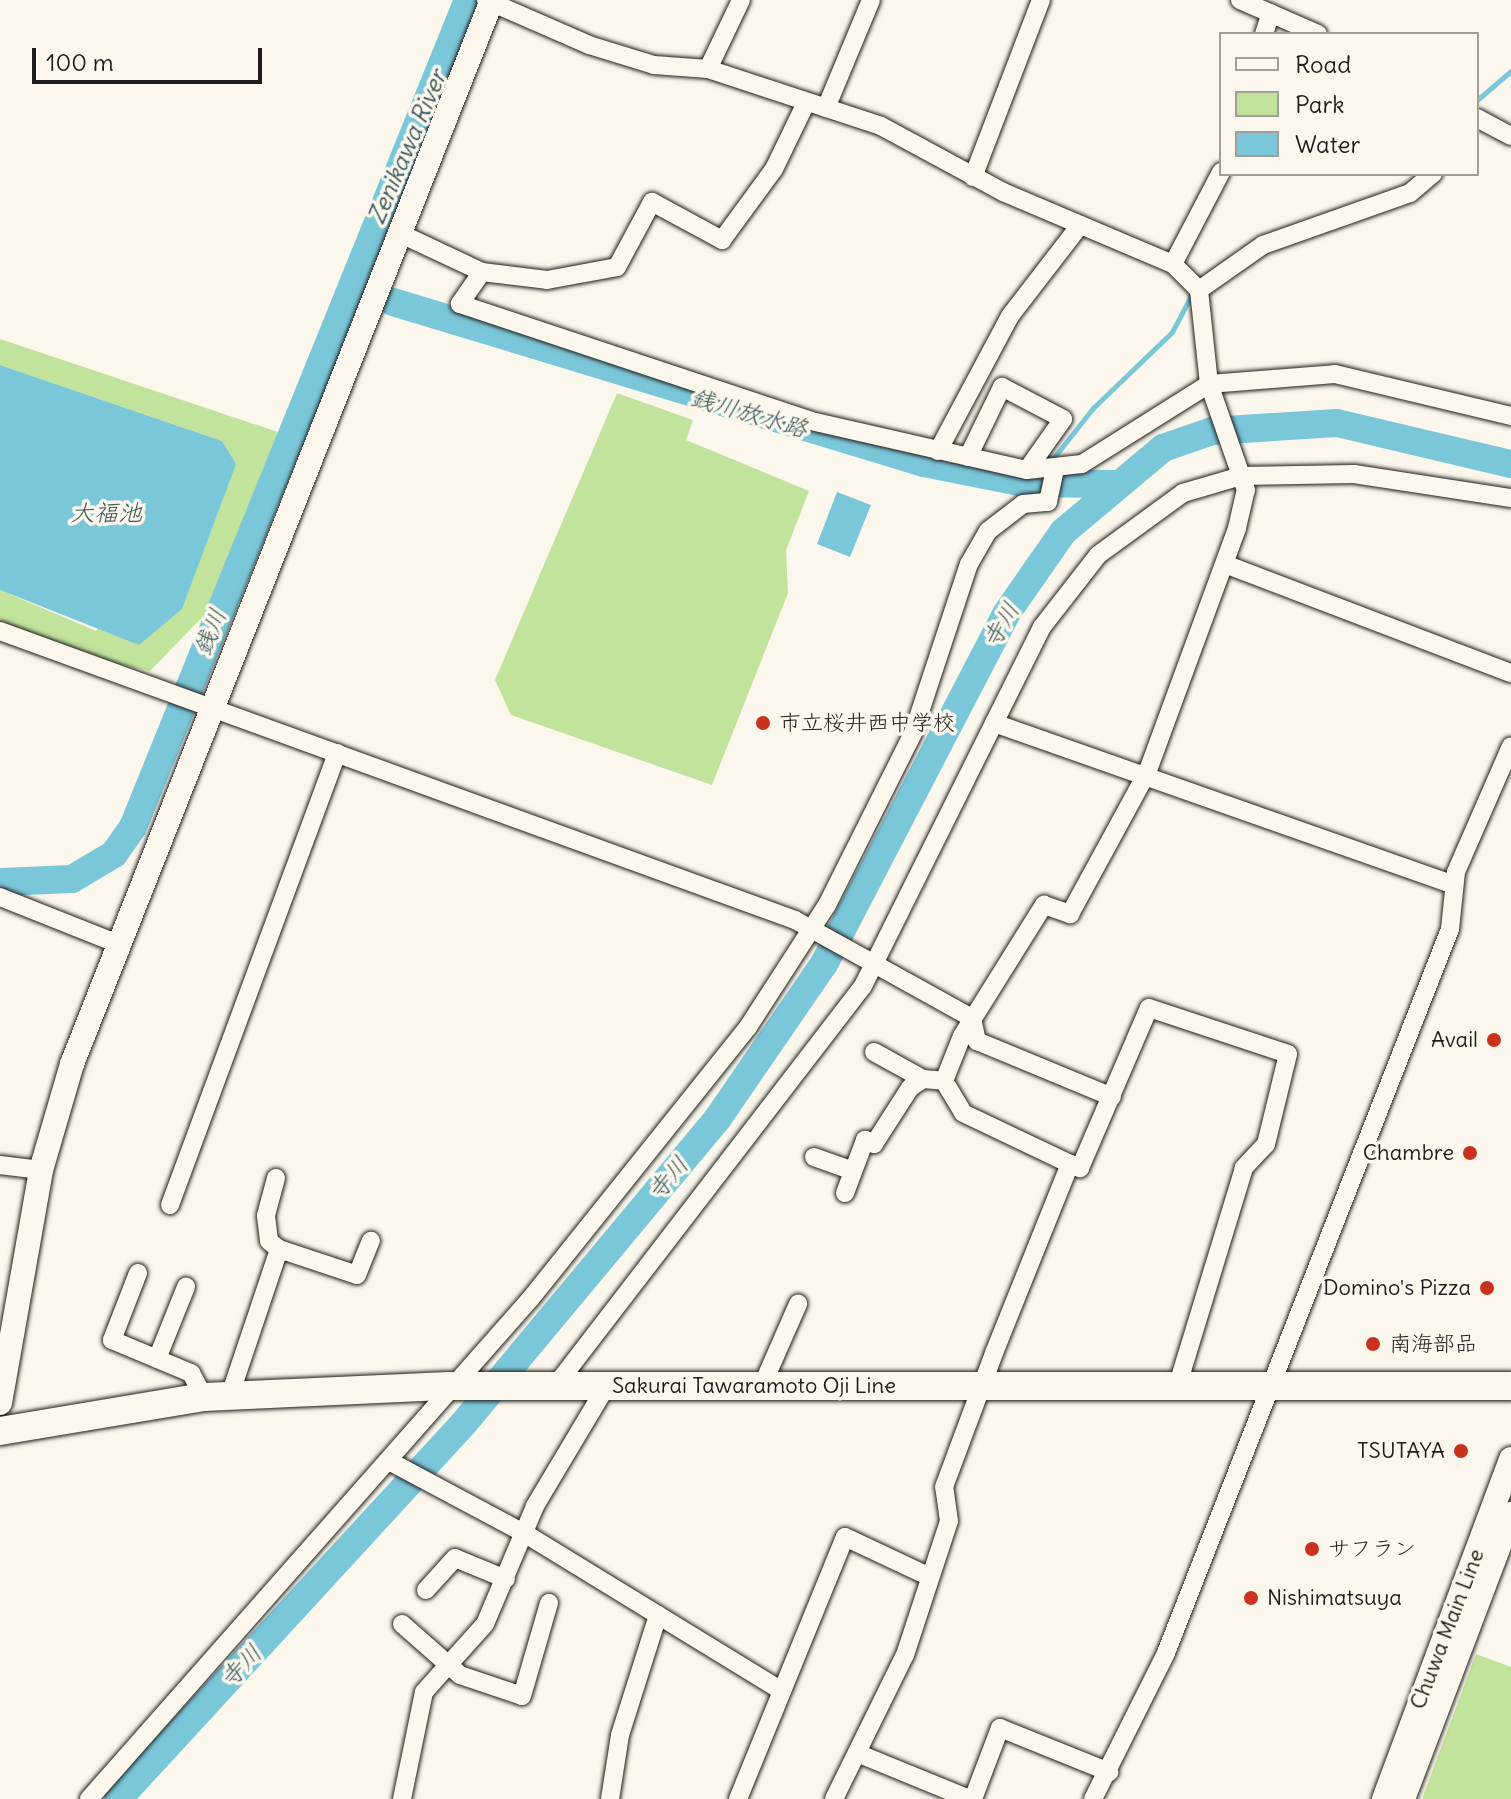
<!DOCTYPE html>
<html>
<head>
<meta charset="utf-8">
<style>
	body { margin:0 }
	#map { position:relative; width:1511px; height:1799px; overflow:hidden; background:#fbf7ec; font-family:Delius,"Klee One",sans-serif }
	div>[style] { position:absolute }
	[style*='--x'] { left:calc(var(--x)*1px); top:calc(var(--y)*1px); width:calc(var(--w)*1px); rotate:calc(var(--a)*1deg) }
	.green>* { inset:0; background:#c2e39c }
	.water>* { inset:0; background:#7bc7da }
	.stream>* { height:5px; margin:-2.5px; padding:0 2.5px; transform-origin:2.5px; border-radius:2.5px; background:#7bc7da }
	.river>* { height:28px; margin:-14px; padding:0 14px; transform-origin:14px; border-radius:14px; background:#7bc7da }
	.roads { filter:drop-shadow(0 0 2px #1c1c1c) drop-shadow(0 0 2px #1c1c1c) }
	.street>* { height:18px; margin:-9px; padding:0 9px; transform-origin:9px; border-radius:9px; background:#fbf7ec }
	.secondary>* { height:24px; margin:-12px; padding:0 12px; transform-origin:12px; border-radius:12px; background:#fbf7ec }
	.primary>* { height:28px; margin:-14px; padding:0 14px; transform-origin:14px; border-radius:14px; background:#fbf7ec }
	.dots>* { width:22px; height:22px; translate:-50% -50%; box-sizing:border-box; border:4px solid #fbf7ec; border-radius:50% }
	span { translate:-50% -50%; white-space:nowrap; text-align:center; line-height:1.15; -webkit-text-stroke:7px #fbf7ec; paint-order:stroke }
	.poi-label { font-size:22px; color:#1c1c1c }
	.left { translate:0 -50%; text-align:left }
	.right { translate:-100% -50%; text-align:right }
	.street-label { font-size:22px; color:#1c1c1c }
	.water-label { font-size:24px; color:#3d585e; font-style:italic }
	.legend { position:absolute; left:1219px; top:32px; width:260px; height:144px; box-sizing:border-box; background:#fbf7ec; border:2px solid #a29f99; margin:0; padding:10px 14px; list-style:none; font-size:24px; color:#1c1c1c }
	.legend li { display:flex; align-items:center; gap:16px; height:40px }
	.legend b { width:40px; border:2px solid #a29f99 }
	.scale { position:absolute; left:32px; top:48px; width:230px; height:36px; box-sizing:border-box; border:4px solid #1c1c1c; border-top:0; padding-left:10px; font-size:24px; line-height:28px; white-space:nowrap; color:#1c1c1c; -webkit-text-stroke:6px #fbf7ec; paint-order:stroke }
</style>
</head>
<body>
<div id="map">
	<div class="green">
		<i style="clip-path:polygon(0 339px,278px 432px,215px 604px,150px 671px,91px 658px,0 621px,0 590px,96px 631px,222px 441px,0 365px)"></i>
		<i style="clip-path:polygon(617px 393px,693px 420px,686px 440px,809px 491px,786px 550px,788px 593px,712px 785px,511px 715px,495px 680px)"></i>
		<i style="clip-path:polygon(1476px 1654px,1511px 1667px,1511px 1799px,1422px 1799px)"></i>
	</div>
	<div class="water">
		<i style="clip-path:polygon(0 365px,222px 441px,236px 464px,182px 609px,139px 645px,0 590px)"></i>
		<i style="clip-path:polygon(837px 492px,871px 505px,850px 557px,817px 544px)"></i>
	</div>
	<div class="stream">
		<i style="--x:1477;--y:100;--w:45;--a:-40.5"></i>
		<i style="--x:1051;--y:461;--w:68;--a:-51.6"></i>
		<i style="--x:1093;--y:408;--w:110;--a:-43.9"></i>
		<i style="--x:1172;--y:332;--w:45;--a:-62.3"></i>
	</div>
	<div class="river">
		<i style="--x:393;--y:302;--w:555;--a:16.87"></i>
		<i style="--x:924;--y:463;--w:103;--a:11.2"></i>
		<i style="--x:1025;--y:483;--w:88;--a:0.7"></i>
		<i style="--x:0;--y:882;--w:72;--a:-2.4"></i>
		<i style="--x:72;--y:879;--w:49;--a:-30.8"></i>
		<i style="--x:114;--y:854;--w:33;--a:-55"></i>
		<i style="--x:133;--y:827;--w:892;--a:-67.95"></i>
		<i style="--x:118;--y:1799;--w:511;--a:-47.38"></i>
		<i style="--x:464;--y:1423;--w:397;--a:-50.2"></i>
		<i style="--x:718;--y:1118;--w:187;--a:-55.5"></i>
		<i style="--x:824;--y:964;--w:394;--a:-62.5"></i>
		<i style="--x:1006;--y:614;--w:100;--a:-55.2"></i>
		<i style="--x:1063;--y:532;--w:131;--a:-40"></i>
		<i style="--x:1163;--y:448;--w:52;--a:-19.1"></i>
		<i style="--x:1212;--y:431;--w:125;--a:-3.7"></i>
		<i style="--x:1337;--y:423;--w:179;--a:13.3"></i>
	</div>
	<div class="roads">
		<div class="street">
			<i style="--x:486;--y:0;--w:112;--a:23.6"></i>
			<i style="--x:589;--y:45;--w:68;--a:17.1"></i>
			<i style="--x:654;--y:65;--w:54;--a:4.2"></i>
			<i style="--x:708;--y:69;--w:182;--a:18.2"></i>
			<i style="--x:881;--y:126;--w:139;--a:28.4"></i>
			<i style="--x:1003;--y:192;--w:185;--a:23"></i>
			<i style="--x:1173;--y:264;--w:37;--a:45"></i>
			<i style="--x:1240;--y:0;--w:85;--a:23.6"></i>
			<i style="--x:1264;--y:34;--w:22;--a:-72"></i>
			<i style="--x:708;--y:69;--w:76;--a:-64.4"></i>
			<i style="--x:826;--y:108;--w:117;--a:-67.4"></i>
			<i style="--x:1477;--y:118;--w:38;--a:28"></i>
			<i style="--x:973;--y:177;--w:190;--a:-69"></i>
			<i style="--x:399;--y:233;--w:92;--a:25.2"></i>
			<i style="--x:482;--y:272;--w:39;--a:125"></i>
			<i style="--x:460;--y:304;--w:370;--a:18.4"></i>
			<i style="--x:811;--y:421;--w:221;--a:12.8"></i>
			<i style="--x:1027;--y:470;--w:55;--a:-6.2"></i>
			<i style="--x:1082;--y:464;--w:150;--a:-32.2"></i>
			<i style="--x:1209;--y:384;--w:126;--a:-4.5"></i>
			<i style="--x:1335;--y:374;--w:181;--a:13.4"></i>
			<i style="--x:1173;--y:264;--w:104;--a:-62.4"></i>
			<i style="--x:482;--y:272;--w:65;--a:7"></i>
			<i style="--x:547;--y:280;--w:71;--a:-10.5"></i>
			<i style="--x:617;--y:267;--w:74;--a:-61.7"></i>
			<i style="--x:652;--y:202;--w:80;--a:28.5"></i>
			<i style="--x:722;--y:240;--w:88;--a:-53.8"></i>
			<i style="--x:774;--y:169;--w:71;--a:-64.2"></i>
			<i style="--x:1199;--y:290;--w:78;--a:-35.1"></i>
			<i style="--x:1263;--y:245;--w:156;--a:-19.5"></i>
			<i style="--x:1410;--y:193;--w:30;--a:-40"></i>
			<i style="--x:938;--y:451;--w:153;--a:-61.9"></i>
			<i style="--x:1010;--y:316;--w:115;--a:-52.4"></i>
			<i style="--x:968;--y:457;--w:78;--a:-64.1"></i>
			<i style="--x:1002;--y:387;--w:69;--a:27.7"></i>
			<i style="--x:1063;--y:419;--w:62;--a:125.2"></i>
			<i style="--x:1225;--y:564;--w:306;--a:20.9"></i>
			<i style="--x:0;--y:631;--w:846;--a:19.98"></i>
			<i style="--x:795;--y:920;--w:202;--a:29"></i>
			<i style="--x:972;--y:1018;--w:24;--a:78"></i>
			<i style="--x:977;--y:1041;--w:146;--a:22.5"></i>
			<i style="--x:994;--y:723;--w:485;--a:19.4"></i>
			<i style="--x:0;--y:897;--w:127;--a:21.7"></i>
			<i style="--x:874;--y:1052;--w:56;--a:28.9"></i>
			<i style="--x:944;--y:1081;--w:48;--a:-68.2"></i>
			<i style="--x:962;--y:1036;--w:155;--a:-58"></i>
			<i style="--x:1044;--y:905;--w:28;--a:19"></i>
			<i style="--x:1070;--y:914;--w:161;--a:-61.4"></i>
			<i style="--x:1147;--y:773;--w:261;--a:-69.8"></i>
			<i style="--x:1237;--y:528;--w:39;--a:-77"></i>
			<i style="--x:1246;--y:490;--w:112;--a:-109.2"></i>
			<i style="--x:1209;--y:384;--w:95;--a:-96.1"></i>
			<i style="--x:944;--y:1081;--w:37;--a:59"></i>
			<i style="--x:963;--y:1113;--w:119;--a:25.5"></i>
			<i style="--x:814;--y:1157;--w:41;--a:19.7"></i>
			<i style="--x:0;--y:1165;--w:41;--a:7"></i>
			<i style="--x:276;--y:1178;--w:39;--a:105"></i>
			<i style="--x:266;--y:1216;--w:25;--a:83"></i>
			<i style="--x:269;--y:1241;--w:13;--a:39"></i>
			<i style="--x:845;--y:1193;--w:57;--a:-69.3"></i>
			<i style="--x:865;--y:1140;--w:10;--a:24"></i>
			<i style="--x:874;--y:1144;--w:67;--a:-57.3"></i>
			<i style="--x:910;--y:1088;--w:16;--a:-35"></i>
			<i style="--x:923;--y:1079;--w:21;--a:5"></i>
			<i style="--x:170;--y:1205;--w:482;--a:-69.7"></i>
			<i style="--x:138;--y:1273;--w:72;--a:111.2"></i>
			<i style="--x:112;--y:1340;--w:86;--a:22.7"></i>
			<i style="--x:191;--y:1373;--w:27;--a:62"></i>
			<i style="--x:157;--y:1359;--w:78;--a:-68.1"></i>
			<i style="--x:762;--y:1386;--w:90;--a:-66.3"></i>
			<i style="--x:553;--y:1389;--w:508;--a:-52.43"></i>
			<i style="--x:863;--y:986;--w:401;--a:-63.5"></i>
			<i style="--x:1042;--y:627;--w:91;--a:-52.1"></i>
			<i style="--x:1098;--y:555;--w:105;--a:-36.1"></i>
			<i style="--x:1183;--y:493;--w:60;--a:-16.3"></i>
			<i style="--x:1241;--y:476;--w:113;--a:-1"></i>
			<i style="--x:1354;--y:474;--w:159;--a:8.7"></i>
			<i style="--x:230;--y:1395;--w:154;--a:-71.4"></i>
			<i style="--x:279;--y:1249;--w:82;--a:18.4"></i>
			<i style="--x:357;--y:1275;--w:37;--a:-68"></i>
			<i style="--x:389;--y:1461;--w:153;--a:28.1"></i>
			<i style="--x:524;--y:1533;--w:297;--a:31.5"></i>
			<i style="--x:426;--y:1590;--w:43;--a:-47.8"></i>
			<i style="--x:455;--y:1558;--w:55;--a:22.4"></i>
			<i style="--x:402;--y:1624;--w:77;--a:41.3"></i>
			<i style="--x:460;--y:1675;--w:65;--a:18.7"></i>
			<i style="--x:522;--y:1696;--w:97;--a:-73.8"></i>
			<i style="--x:857;--y:1753;--w:121;--a:22.3"></i>
			<i style="--x:89;--y:1799;--w:668;--a:-48.58"></i>
			<i style="--x:531;--y:1298;--w:347;--a:-51.3"></i>
			<i style="--x:748;--y:1027;--w:145;--a:-57.1"></i>
			<i style="--x:827;--y:905;--w:192;--a:-63.4"></i>
			<i style="--x:913;--y:733;--w:178;--a:-71.7"></i>
			<i style="--x:969;--y:564;--w:38;--a:-60"></i>
			<i style="--x:988;--y:531;--w:44;--a:-37.6"></i>
			<i style="--x:1023;--y:504;--w:25;--a:-5"></i>
			<i style="--x:1048;--y:502;--w:34;--a:-78"></i>
			<i style="--x:402;--y:1799;--w:109;--a:-78.4"></i>
			<i style="--x:424;--y:1692;--w:91;--a:-48.1"></i>
			<i style="--x:485;--y:1624;--w:128;--a:-67"></i>
			<i style="--x:535;--y:1506;--w:139;--a:-59.2"></i>
			<i style="--x:610;--y:1799;--w:65;--a:-81.1"></i>
			<i style="--x:620;--y:1735;--w:126;--a:-72.4"></i>
			<i style="--x:738;--y:1799;--w:283;--a:-67.8"></i>
			<i style="--x:845;--y:1537;--w:92;--a:25.2"></i>
			<i style="--x:834;--y:1799;--w:161;--a:-63.8"></i>
			<i style="--x:905;--y:1655;--w:141;--a:-71.8"></i>
			<i style="--x:949;--y:1521;--w:34;--a:-98"></i>
			<i style="--x:944;--y:1487;--w:143;--a:-69.5"></i>
			<i style="--x:994;--y:1353;--w:204;--a:-68.1"></i>
			<i style="--x:1070;--y:1164;--w:11;--a:22"></i>
			<i style="--x:1080;--y:1168;--w:174;--a:-66.7"></i>
			<i style="--x:1149;--y:1008;--w:146;--a:18.3"></i>
			<i style="--x:1288;--y:1054;--w:93;--a:103.7"></i>
			<i style="--x:1266;--y:1144;--w:33;--a:133"></i>
			<i style="--x:1244;--y:1168;--w:229;--a:107"></i>
			<i style="--x:973;--y:1799;--w:76;--a:-69.2"></i>
			<i style="--x:1000;--y:1728;--w:118;--a:22"></i>
			<i style="--x:1093;--y:1799;--w:163;--a:-63.4"></i>
			<i style="--x:1166;--y:1653;--w:778;--a:-68.58"></i>
			<i style="--x:1450;--y:929;--w:57;--a:-84"></i>
			<i style="--x:1456;--y:872;--w:137;--a:-66.4"></i>
		</div>
		<div class="secondary">
			<i style="--x:0;--y:1403;--w:237;--a:-80"></i>
			<i style="--x:41;--y:1170;--w:110;--a:-73.7"></i>
			<i style="--x:72;--y:1064;--w:1144;--a:-68.46"></i>
			<i style="--x:1384;--y:1799;--w:363;--a:-69.5"></i>
			<i style="--x:1403;--y:1799;--w:305;--a:-69.2"></i>
		</div>
		<div class="primary">
			<i style="--x:0;--y:1431;--w:207;--a:-9.5"></i>
			<i style="--x:204;--y:1397;--w:245;--a:-2.6"></i>
			<i style="--x:449;--y:1386;--w:1062;--a:0"></i>
		</div>
	</div>
	<div class="dots">
		<i style="left:763px;top:723px;background:#c8321e"></i>
		<i style="left:1494px;top:1040px;background:#c8321e"></i>
		<i style="left:1470px;top:1153px;background:#c8321e"></i>
		<i style="left:1487px;top:1288px;background:#c8321e"></i>
		<i style="left:1373px;top:1344px;background:#c8321e"></i>
		<i style="left:1461px;top:1451px;background:#c8321e"></i>
		<i style="left:1312px;top:1549px;background:#c8321e"></i>
		<i style="left:1251px;top:1598px;background:#c8321e"></i>
	</div>
	<div class="poi-label">
		<span class="left" style="left:779px;top:723px">市立桜井西中学校</span>
		<span class="right" style="left:1478px;top:1040px">Avail</span>
		<span class="right" style="left:1454px;top:1153px">Chambre</span>
		<span class="right" style="left:1471px;top:1288px">Domino's Pizza</span>
		<span class="left" style="left:1389px;top:1344px">南海部品</span>
		<span class="right" style="left:1445px;top:1451px">TSUTAYA</span>
		<span class="left" style="left:1328px;top:1549px">サフラン</span>
		<span class="left" style="left:1267px;top:1598px">Nishimatsuya</span>
	</div>
	<div class="street-label">
		<span style="left:754px;top:1386px">Sakurai Tawaramoto Oji Line</span>
		<span style="left:1447px;top:1629px;rotate:-69deg">Chuwa Main Line</span>
	</div>
	<div class="water-label">
		<span style="left:407px;top:147px;rotate:-67deg">Zenikawa River</span>
		<span style="left:749px;top:413px;rotate:16deg">銭川放水路</span>
		<span style="left:106px;top:513px">大福池</span>
		<span style="left:1001px;top:625px;rotate:-60deg">寺川</span>
		<span style="left:210px;top:632px;rotate:-68deg">銭川</span>
		<span style="left:668px;top:1178px;rotate:-50deg">寺川</span>
		<span style="left:241px;top:1666px;rotate:-47deg">寺川</span>
	</div>
	<ul class="legend">
	<li><b style="height:10px;background:#fbf7ec"></b>Road</li>
	<li><b style="height:22px;background:#c2e39c"></b>Park</li>
	<li><b style="height:22px;background:#7bc7da"></b>Water</li>
	</ul>
	<div class="scale">100 m</div>
</div>
</body>
</html>
